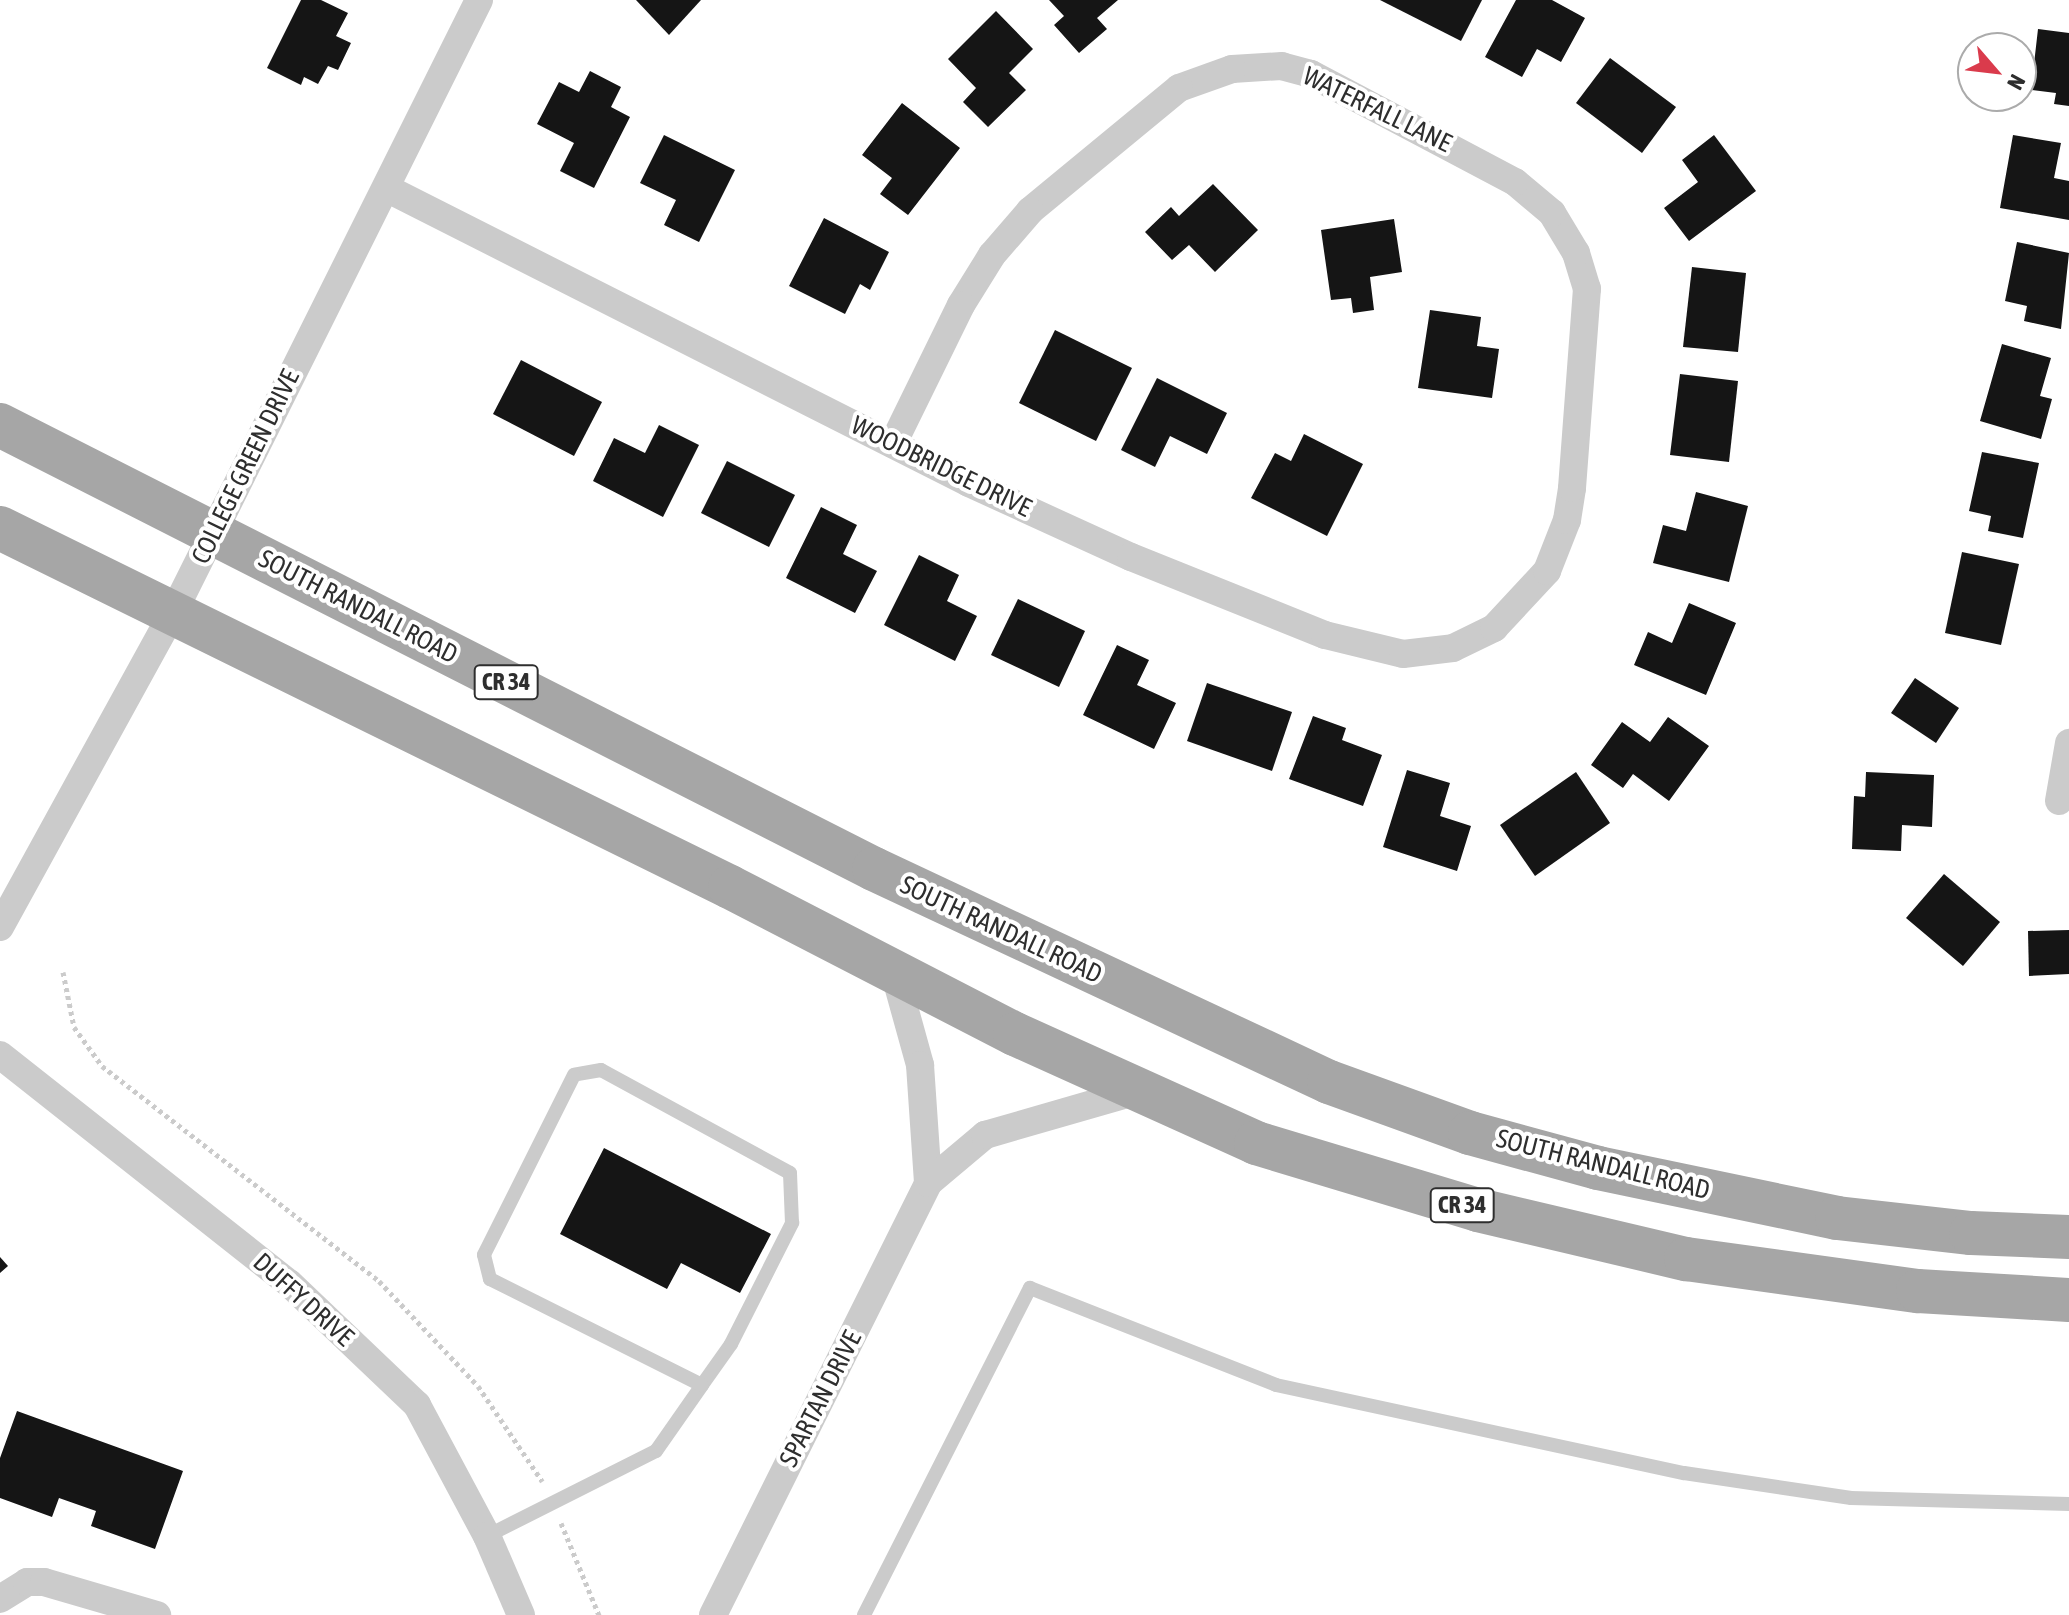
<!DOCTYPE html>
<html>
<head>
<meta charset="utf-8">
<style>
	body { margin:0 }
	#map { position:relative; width:2069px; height:1615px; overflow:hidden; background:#fff; font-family:"Asap Condensed",sans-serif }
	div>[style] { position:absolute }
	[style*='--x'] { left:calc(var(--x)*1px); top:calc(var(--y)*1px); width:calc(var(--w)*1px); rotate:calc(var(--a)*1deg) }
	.building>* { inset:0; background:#151515 }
	.path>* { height:5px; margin-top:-2.5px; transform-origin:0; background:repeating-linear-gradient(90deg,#cbcbcb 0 4px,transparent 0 8px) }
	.lane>* { height:14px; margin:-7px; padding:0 7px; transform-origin:7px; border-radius:7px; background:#cbcbcb }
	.street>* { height:28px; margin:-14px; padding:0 14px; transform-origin:14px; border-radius:14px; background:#cbcbcb }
	.primary>* { height:44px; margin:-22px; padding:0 22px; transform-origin:22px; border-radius:22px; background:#a6a6a6 }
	span { translate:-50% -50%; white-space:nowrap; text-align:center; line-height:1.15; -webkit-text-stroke:8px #fff; paint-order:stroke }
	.shield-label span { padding:2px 6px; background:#fff; border:2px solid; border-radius:6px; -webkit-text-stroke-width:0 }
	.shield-label { font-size:24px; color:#2e2e2e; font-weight:700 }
	.street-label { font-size:26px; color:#2e2e2e }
	.north { position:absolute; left:1957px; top:32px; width:80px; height:80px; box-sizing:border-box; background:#fff; border:2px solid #ababab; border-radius:50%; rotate:118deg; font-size:22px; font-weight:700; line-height:32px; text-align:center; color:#2e2e2e }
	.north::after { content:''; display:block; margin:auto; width:28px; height:36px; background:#da3b4c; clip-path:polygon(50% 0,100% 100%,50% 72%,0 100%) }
</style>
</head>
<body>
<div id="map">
	<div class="building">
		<i style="clip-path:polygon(301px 0,321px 0,348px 13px,336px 36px,351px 43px,338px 70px,328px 66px,318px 84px,304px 77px,301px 85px,267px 68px)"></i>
		<i style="clip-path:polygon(636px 0,701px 0,669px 35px)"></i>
		<i style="clip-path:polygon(1049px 0,1118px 0,1097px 18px,1107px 29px,1079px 53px,1054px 25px,1064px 16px)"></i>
		<i style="clip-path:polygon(1380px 0,1482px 0,1461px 41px)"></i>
		<i style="clip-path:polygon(1516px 0,1552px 0,1585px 18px,1561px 62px,1537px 49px,1522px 77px,1485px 57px)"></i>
		<i style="clip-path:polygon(996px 11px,1033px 49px,1009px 73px,1026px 90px,988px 127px,963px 102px,976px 88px,948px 59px)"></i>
		<i style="clip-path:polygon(2038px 29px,2069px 33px,2069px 106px,2054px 104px,2056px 93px,2031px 90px)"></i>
		<i style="clip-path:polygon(1610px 58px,1676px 107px,1642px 153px,1576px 103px)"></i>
		<i style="clip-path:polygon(590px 71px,621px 87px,611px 107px,630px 117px,594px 188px,560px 171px,574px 143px,537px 124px,559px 82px,579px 92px)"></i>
		<i style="clip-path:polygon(902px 103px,960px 148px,908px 215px,880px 194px,892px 178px,862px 155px)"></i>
		<i style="clip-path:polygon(664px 135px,735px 170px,699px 242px,664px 225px,676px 200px,640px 183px)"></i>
		<i style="clip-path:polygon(1714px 135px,1756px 191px,1689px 241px,1664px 208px,1698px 182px,1682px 160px)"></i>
		<i style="clip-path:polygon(2013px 135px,2061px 143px,2054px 178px,2069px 181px,2069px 220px,2000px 208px)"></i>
		<i style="clip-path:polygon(1213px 184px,1258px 230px,1215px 272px,1189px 245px,1172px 260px,1145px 232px,1171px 207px,1179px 216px)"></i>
		<i style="clip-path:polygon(824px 218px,889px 252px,870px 290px,860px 284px,845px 314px,789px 286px)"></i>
		<i style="clip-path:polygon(1394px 219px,1402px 272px,1370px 277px,1374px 310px,1353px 313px,1351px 298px,1331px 300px,1321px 230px)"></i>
		<i style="clip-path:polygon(2017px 242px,2069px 253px,2061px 329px,2024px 321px,2027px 306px,2005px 301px)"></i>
		<i style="clip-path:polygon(1692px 267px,1746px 273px,1738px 352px,1683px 347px)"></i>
		<i style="clip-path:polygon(1430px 310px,1481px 317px,1477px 346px,1499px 349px,1492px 398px,1418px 388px)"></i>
		<i style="clip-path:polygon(1055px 330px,1132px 368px,1096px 441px,1019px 403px)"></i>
		<i style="clip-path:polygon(2002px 344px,2051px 358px,2040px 396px,2052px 399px,2041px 439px,1980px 421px)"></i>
		<i style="clip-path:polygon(521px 360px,602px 402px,574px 456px,493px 414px)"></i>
		<i style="clip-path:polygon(1680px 374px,1738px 381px,1729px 462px,1670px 455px)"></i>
		<i style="clip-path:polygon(1157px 378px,1227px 413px,1207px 454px,1170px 436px,1155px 467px,1121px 450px)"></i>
		<i style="clip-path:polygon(659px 425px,699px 445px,663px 517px,593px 481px,614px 438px,645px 453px)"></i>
		<i style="clip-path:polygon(1304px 434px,1363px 464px,1327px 536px,1251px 498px,1275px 453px,1291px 461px)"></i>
		<i style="clip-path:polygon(1982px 452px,2039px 463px,2023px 538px,1988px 531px,1991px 516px,1969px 511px)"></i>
		<i style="clip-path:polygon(727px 461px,795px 495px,769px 547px,701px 513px)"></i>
		<i style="clip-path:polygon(1696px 492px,1748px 506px,1729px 582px,1653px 563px,1663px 525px,1686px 531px)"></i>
		<i style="clip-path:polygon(821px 507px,857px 525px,843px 554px,877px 571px,855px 613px,786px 578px)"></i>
		<i style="clip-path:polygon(1962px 552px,2019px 564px,2001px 645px,1945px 633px)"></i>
		<i style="clip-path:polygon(919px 555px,959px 575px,947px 601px,977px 616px,955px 661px,884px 625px)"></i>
		<i style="clip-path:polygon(1018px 599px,1085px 631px,1059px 687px,991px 655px)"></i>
		<i style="clip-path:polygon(1689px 603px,1736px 623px,1706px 695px,1634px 665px,1648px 632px,1672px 643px)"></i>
		<i style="clip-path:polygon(1117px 645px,1149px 660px,1137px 685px,1176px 703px,1154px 749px,1083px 715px)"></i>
		<i style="clip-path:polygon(1915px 678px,1959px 708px,1936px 743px,1891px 713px)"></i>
		<i style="clip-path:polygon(1207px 683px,1292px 712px,1272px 771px,1187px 741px)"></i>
		<i style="clip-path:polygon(1313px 716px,1346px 728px,1342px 740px,1382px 755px,1363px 806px,1289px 779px)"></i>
		<i style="clip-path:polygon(1668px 717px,1709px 746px,1669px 801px,1633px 774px,1623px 788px,1591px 765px,1622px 722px,1650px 742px)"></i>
		<i style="clip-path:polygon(1407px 770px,1450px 783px,1440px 816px,1471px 826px,1457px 871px,1383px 847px)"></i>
		<i style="clip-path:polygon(1576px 772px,1610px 823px,1535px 876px,1500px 825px)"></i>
		<i style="clip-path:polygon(1866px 772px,1934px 775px,1932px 827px,1902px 825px,1901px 851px,1852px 849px,1854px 796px,1865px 797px)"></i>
		<i style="clip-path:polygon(1944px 874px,2000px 922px,1963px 966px,1906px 918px)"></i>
		<i style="clip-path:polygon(2069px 930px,2069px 974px,2029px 976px,2028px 931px)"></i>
		<i style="clip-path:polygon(604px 1148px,771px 1234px,740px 1293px,681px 1263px,667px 1289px,560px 1234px)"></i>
		<i style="clip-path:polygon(0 1257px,8px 1266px,0 1273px)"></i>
		<i style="clip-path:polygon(17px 1411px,183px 1471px,155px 1549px,91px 1526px,96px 1511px,59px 1498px,52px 1517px,0 1498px,0 1458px)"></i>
	</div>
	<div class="path">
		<i style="--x:63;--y:972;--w:56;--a:78.7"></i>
		<i style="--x:74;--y:1027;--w:48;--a:54.3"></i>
		<i style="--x:102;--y:1066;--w:351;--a:37.8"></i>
		<i style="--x:379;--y:1281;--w:144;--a:46.7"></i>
		<i style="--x:478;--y:1386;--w:115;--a:56"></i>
		<i style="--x:561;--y:1523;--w:100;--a:67.6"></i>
	</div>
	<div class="lane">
		<i style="--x:487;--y:1536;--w:189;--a:-26.7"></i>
		<i style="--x:656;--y:1451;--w:80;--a:-55.1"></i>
		<i style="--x:702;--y:1385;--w:50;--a:-54.7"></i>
		<i style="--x:731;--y:1344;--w:136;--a:-63.2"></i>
		<i style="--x:792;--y:1223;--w:50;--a:-92.3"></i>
		<i style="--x:790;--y:1173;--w:215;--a:-151.4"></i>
		<i style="--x:601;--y:1070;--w:27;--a:170"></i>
		<i style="--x:574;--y:1075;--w:201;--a:116.6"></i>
		<i style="--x:484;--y:1255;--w:25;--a:76"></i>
		<i style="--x:490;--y:1279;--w:237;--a:26.6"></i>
		<i style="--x:864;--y:1615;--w:367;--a:-63.1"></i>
		<i style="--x:1030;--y:1288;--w:264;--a:21.5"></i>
		<i style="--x:1276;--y:1385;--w:417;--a:12.2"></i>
		<i style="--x:1684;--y:1473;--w:169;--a:8.5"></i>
		<i style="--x:1851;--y:1498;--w:218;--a:1.6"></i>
	</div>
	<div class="street">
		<i style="--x:386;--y:188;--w:653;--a:26.84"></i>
		<i style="--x:969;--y:483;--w:178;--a:24.6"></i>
		<i style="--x:1131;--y:557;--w:209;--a:21.9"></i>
		<i style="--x:1325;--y:635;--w:80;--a:13.7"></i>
		<i style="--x:1403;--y:654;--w:50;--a:-6.8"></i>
		<i style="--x:1453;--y:648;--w:46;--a:-26"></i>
		<i style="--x:1494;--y:628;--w:78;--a:-47.1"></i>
		<i style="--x:1547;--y:571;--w:55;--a:-68.6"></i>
		<i style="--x:1567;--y:520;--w:32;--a:-81"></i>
		<i style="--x:1572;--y:488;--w:200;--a:-85.7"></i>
		<i style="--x:1587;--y:289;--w:38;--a:-107"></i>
		<i style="--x:1576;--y:253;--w:47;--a:-121"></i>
		<i style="--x:1552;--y:213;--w:48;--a:-140"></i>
		<i style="--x:1515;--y:182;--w:231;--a:-152.1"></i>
		<i style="--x:1311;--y:74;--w:30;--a:-165"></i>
		<i style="--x:1282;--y:66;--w:50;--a:176.6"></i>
		<i style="--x:1232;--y:69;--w:56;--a:160.3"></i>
		<i style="--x:1179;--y:88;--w:193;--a:140.5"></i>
		<i style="--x:1030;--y:211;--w:58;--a:130.8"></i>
		<i style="--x:992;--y:255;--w:59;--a:121.8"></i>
		<i style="--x:961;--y:305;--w:155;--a:116.1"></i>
		<i style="--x:2059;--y:801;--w:59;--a:-80.2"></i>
		<i style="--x:0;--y:927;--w:361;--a:-61.2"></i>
		<i style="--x:174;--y:611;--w:683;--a:-63.47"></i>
		<i style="--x:894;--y:971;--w:98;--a:74.5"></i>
		<i style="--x:920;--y:1065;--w:118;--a:86.1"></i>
		<i style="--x:0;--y:1055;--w:368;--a:38.3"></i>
		<i style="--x:289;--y:1283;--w:177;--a:43.6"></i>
		<i style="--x:417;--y:1405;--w:149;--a:61.9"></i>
		<i style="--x:487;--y:1536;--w:86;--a:66.7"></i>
		<i style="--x:0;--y:1599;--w:32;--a:-32"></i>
		<i style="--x:27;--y:1582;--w:17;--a:0"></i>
		<i style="--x:44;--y:1582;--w:118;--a:16.3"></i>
		<i style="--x:713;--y:1615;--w:483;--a:-63.5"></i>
		<i style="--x:928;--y:1183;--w:75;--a:-40.1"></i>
		<i style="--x:985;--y:1135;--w:155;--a:-16.1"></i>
	</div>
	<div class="primary">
		<i style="--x:0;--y:425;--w:980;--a:26.93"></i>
		<i style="--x:874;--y:869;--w:502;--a:25.09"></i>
		<i style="--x:1329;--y:1082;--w:150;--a:19.9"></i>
		<i style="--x:1470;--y:1133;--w:133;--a:15.3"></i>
		<i style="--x:1598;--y:1168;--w:244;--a:11.8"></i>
		<i style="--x:1837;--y:1218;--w:135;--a:6.4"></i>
		<i style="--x:1971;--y:1233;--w:98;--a:2.3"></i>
		<i style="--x:0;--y:528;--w:813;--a:26.19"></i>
		<i style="--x:730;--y:887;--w:321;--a:27.3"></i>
		<i style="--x:1015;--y:1034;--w:265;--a:24.3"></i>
		<i style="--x:1256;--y:1143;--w:232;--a:16.8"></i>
		<i style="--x:1478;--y:1210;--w:214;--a:13.3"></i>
		<i style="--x:1686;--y:1259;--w:234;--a:7.9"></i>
		<i style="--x:1918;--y:1291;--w:151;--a:3.4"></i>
	</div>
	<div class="shield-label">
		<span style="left:506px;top:682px">CR 34</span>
		<span style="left:1462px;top:1205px">CR 34</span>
	</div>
	<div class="street-label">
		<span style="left:1377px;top:110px;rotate:26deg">WATERFALL LANE</span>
		<span style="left:246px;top:467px;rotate:-64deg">COLLEGE GREEN DRIVE</span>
		<span style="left:941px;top:467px;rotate:26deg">WOODBRIDGE DRIVE</span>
		<span style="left:358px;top:607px;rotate:27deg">SOUTH RANDALL ROAD</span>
		<span style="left:1001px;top:930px;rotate:25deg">SOUTH RANDALL ROAD</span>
		<span style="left:1603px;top:1165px;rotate:14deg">SOUTH RANDALL ROAD</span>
		<span style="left:303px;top:1300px;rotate:42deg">DUFFY DRIVE</span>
		<span style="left:821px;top:1399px;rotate:-63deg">SPARTAN DRIVE</span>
	</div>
	<div class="north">N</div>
</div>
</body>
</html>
